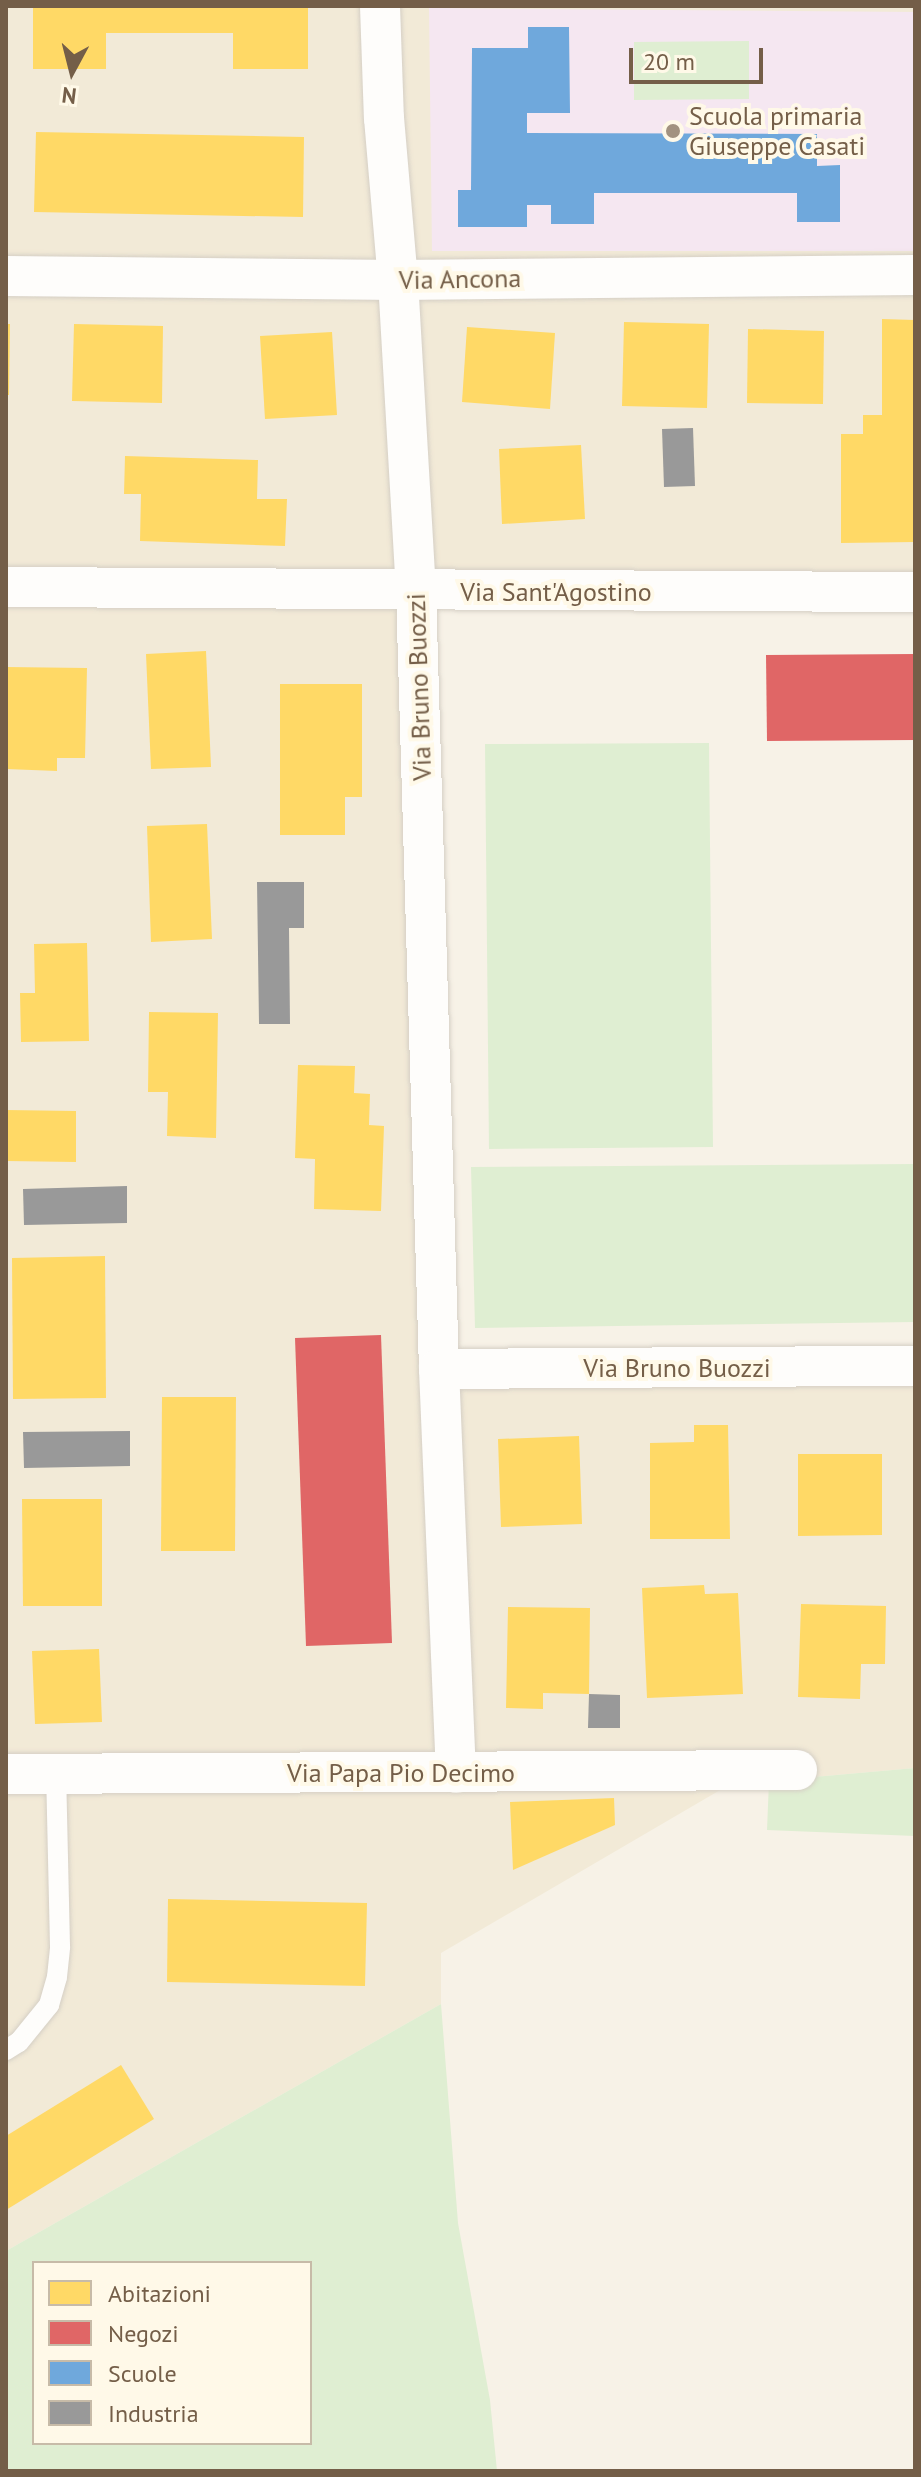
<!DOCTYPE html>
<html>
<head>
<meta charset="utf-8">
<style>
	body { margin:0 }
	#map { position:relative; width:921px; height:2477px; overflow:hidden; background:#f7f2e7; font-family:"PT Sans",sans-serif }
	div>[style] { position:absolute }
	[style*='--x'] { left:calc(var(--x)*1px); top:calc(var(--y)*1px); width:calc(var(--w)*1px); rotate:calc(var(--a)*1deg) }
	.residential>* { inset:0; background:#f2ead7 }
	.education>* { inset:0; background:#f5e7f1 }
	.green>* { inset:0; background:#dfeed2 }
	.homes>* { inset:0; background:#ffd966 }
	.shops>* { inset:0; background:#e06666 }
	.schools>* { inset:0; background:#6fa8dc }
	.industry>* { inset:0; background:#999 }
	.roads { filter:drop-shadow(0 0 2px #d5cfc5) drop-shadow(0 0 2px #d5cfc5) }
	.service>* { height:20px; margin:-10px; padding:0 10px; transform-origin:10px; border-radius:10px; background:#fefdfb }
	.minor>* { height:40px; margin:-20px; padding:0 20px; transform-origin:20px; border-radius:20px; background:#fefdfb }
	.dots>* { width:22px; height:22px; translate:-50% -50%; box-sizing:border-box; border:4px solid #fff9e8; border-radius:50% }
	span { translate:-50% -50%; white-space:nowrap; text-align:center; line-height:1.15; -webkit-text-stroke:8px #fff9e8; paint-order:stroke }
	.poi-label { font-size:26px; color:#745e48 }
	.left { translate:0 -50%; text-align:left }
	.street-label { font-size:26px; color:#745e48 }
	.frame { position:absolute; inset:0; border:8px solid #745e48; pointer-events:none }
	.legend { position:absolute; left:32px; top:2261px; width:280px; height:184px; box-sizing:border-box; background:#fff9e8; border:2px solid #c7bba8; margin:0; padding:10px 14px; list-style:none; font-size:24px; color:#745e48 }
	.legend li { display:flex; align-items:center; gap:16px; height:40px }
	.legend b { width:40px; border:2px solid #c7bba8 }
	.north { position:absolute; left:32px; top:32px; width:80px; height:80px; -webkit-text-stroke:6px #fff9e8; paint-order:stroke; rotate:187deg; font-size:22px; font-weight:700; line-height:32px; text-align:center; color:#745e48 }
	.north::after { content:''; display:block; margin:auto; width:28px; height:36px; background:#745e48; clip-path:polygon(50% 0,100% 100%,50% 72%,0 100%) }
	.scale { position:absolute; left:629px; top:48px; width:134px; height:36px; box-sizing:border-box; border:4px solid #745e48; border-top:0; padding-left:10px; font-size:24px; line-height:28px; white-space:nowrap; color:#745e48; -webkit-text-stroke:6px #fff9e8; paint-order:stroke }
</style>
</head>
<body>
<div id="map">
	<div class="residential">
		<i style="clip-path:polygon(6px 6px,915px 6px,915px 577px,409px 575px,427px 1375px,915px 1372px,915px 1768px,769px 1781px,739px 1779px,441px 1953px,441px 2004px,6px 2251px)"></i>
	</div>
	<div class="education">
		<i style="clip-path:polygon(429px 8px,915px 12px,915px 251px,432px 251px)"></i>
	</div>
	<div class="green">
		<i style="clip-path:polygon(749px 41px,749px 99px,634px 100px,634px 42px)"></i>
		<i style="clip-path:polygon(709px 743px,713px 1147px,489px 1149px,485px 744px)"></i>
		<i style="clip-path:polygon(915px 1164px,915px 1322px,475px 1328px,471px 1167px)"></i>
		<i style="clip-path:polygon(915px 1768px,915px 1836px,767px 1830px,769px 1781px)"></i>
		<i style="clip-path:polygon(evenodd,441px 2004px,458px 2223px,490px 2400px,497px 2471px,6px 2471px,6px 2251px,441px 2004px,310px 2263px,310px 2443px,34px 2443px,34px 2263px,310px 2263px)"></i>
	</div>
	<div class="homes">
		<i style="clip-path:polygon(33px 6px,308px 6px,308px 69px,233px 69px,233px 33px,106px 33px,106px 69px,33px 69px)"></i>
		<i style="clip-path:polygon(36px 132px,304px 137px,303px 217px,34px 212px)"></i>
		<i style="clip-path:polygon(882px 319px,915px 320px,915px 542px,841px 543px,841px 434px,863px 434px,863px 415px,882px 415px)"></i>
		<i style="clip-path:polygon(624px 322px,709px 324px,707px 408px,622px 406px)"></i>
		<i style="clip-path:polygon(6px 324px,10px 324px,9px 395px,6px 395px)"></i>
		<i style="clip-path:polygon(74px 324px,163px 326px,162px 403px,72px 401px)"></i>
		<i style="clip-path:polygon(467px 327px,555px 333px,550px 409px,462px 402px)"></i>
		<i style="clip-path:polygon(748px 329px,824px 331px,823px 404px,747px 403px)"></i>
		<i style="clip-path:polygon(332px 332px,337px 415px,265px 419px,260px 336px)"></i>
		<i style="clip-path:polygon(581px 445px,585px 519px,502px 524px,499px 449px)"></i>
		<i style="clip-path:polygon(125px 456px,258px 460px,257px 499px,287px 499px,285px 546px,140px 541px,141px 494px,124px 494px)"></i>
		<i style="clip-path:polygon(206px 651px,211px 767px,151px 769px,146px 654px)"></i>
		<i style="clip-path:polygon(6px 667px,87px 668px,85px 758px,57px 758px,57px 771px,6px 769px)"></i>
		<i style="clip-path:polygon(280px 684px,362px 684px,362px 797px,345px 797px,345px 835px,280px 835px)"></i>
		<i style="clip-path:polygon(207px 824px,212px 939px,151px 942px,147px 826px)"></i>
		<i style="clip-path:polygon(87px 943px,89px 1041px,21px 1042px,20px 993px,35px 993px,34px 944px)"></i>
		<i style="clip-path:polygon(149px 1012px,218px 1013px,216px 1138px,167px 1136px,168px 1092px,148px 1092px)"></i>
		<i style="clip-path:polygon(298px 1065px,355px 1066px,354px 1093px,370px 1094px,369px 1125px,384px 1126px,381px 1211px,314px 1209px,315px 1159px,295px 1158px)"></i>
		<i style="clip-path:polygon(6px 1110px,76px 1111px,76px 1162px,6px 1161px)"></i>
		<i style="clip-path:polygon(105px 1256px,106px 1398px,13px 1399px,12px 1258px)"></i>
		<i style="clip-path:polygon(162px 1397px,236px 1397px,235px 1551px,161px 1551px)"></i>
		<i style="clip-path:polygon(694px 1425px,728px 1425px,730px 1539px,650px 1539px,650px 1443px,694px 1442px)"></i>
		<i style="clip-path:polygon(579px 1436px,582px 1524px,501px 1527px,498px 1439px)"></i>
		<i style="clip-path:polygon(798px 1454px,882px 1454px,882px 1535px,798px 1536px)"></i>
		<i style="clip-path:polygon(22px 1499px,102px 1499px,102px 1606px,23px 1606px)"></i>
		<i style="clip-path:polygon(704px 1585px,705px 1594px,738px 1593px,743px 1694px,647px 1698px,642px 1588px)"></i>
		<i style="clip-path:polygon(801px 1604px,886px 1606px,885px 1664px,861px 1664px,860px 1699px,798px 1697px)"></i>
		<i style="clip-path:polygon(508px 1607px,590px 1608px,589px 1694px,543px 1693px,543px 1709px,506px 1708px)"></i>
		<i style="clip-path:polygon(99px 1649px,102px 1722px,35px 1724px,32px 1651px)"></i>
		<i style="clip-path:polygon(614px 1798px,615px 1825px,513px 1870px,510px 1802px)"></i>
		<i style="clip-path:polygon(168px 1899px,367px 1903px,365px 1986px,167px 1982px)"></i>
		<i style="clip-path:polygon(121px 2065px,154px 2119px,6px 2210px,6px 2136px)"></i>
	</div>
	<div class="shops">
		<i style="clip-path:polygon(915px 654px,915px 740px,767px 741px,766px 655px)"></i>
		<i style="clip-path:polygon(381px 1335px,392px 1643px,306px 1646px,295px 1338px)"></i>
	</div>
	<div class="schools">
		<i style="clip-path:polygon(528px 27px,569px 27px,570px 113px,527px 113px,527px 133px,817px 134px,817px 166px,840px 165px,840px 222px,797px 222px,797px 193px,594px 193px,594px 224px,551px 224px,551px 205px,527px 205px,527px 227px,458px 227px,458px 190px,471px 190px,472px 48px,528px 48px)"></i>
	</div>
	<div class="industry">
		<i style="clip-path:polygon(693px 428px,695px 486px,664px 487px,662px 429px)"></i>
		<i style="clip-path:polygon(257px 882px,304px 882px,304px 928px,289px 928px,290px 1024px,259px 1024px)"></i>
		<i style="clip-path:polygon(127px 1186px,127px 1223px,24px 1225px,23px 1189px)"></i>
		<i style="clip-path:polygon(130px 1431px,130px 1466px,24px 1468px,23px 1432px)"></i>
		<i style="clip-path:polygon(589px 1694px,620px 1695px,620px 1728px,588px 1728px)"></i>
	</div>
	<div class="roads">
		<div class="service">
			<i style="--x:6;--y:2050;--w:15;--a:-32"></i>
			<i style="--x:19;--y:2042;--w:48;--a:-51"></i>
			<i style="--x:49;--y:2005;--w:29;--a:-74"></i>
			<i style="--x:57;--y:1977;--w:31;--a:-84"></i>
			<i style="--x:60;--y:1946;--w:172;--a:-91.3"></i>
		</div>
		<div class="minor">
			<i style="--x:380;--y:6;--w:112;--a:88"></i>
			<i style="--x:384;--y:118;--w:163;--a:85.1"></i>
			<i style="--x:398;--y:280;--w:312;--a:86.7"></i>
			<i style="--x:416;--y:591;--w:778;--a:88.31"></i>
			<i style="--x:439;--y:1369;--w:404;--a:87.6"></i>
			<i style="--x:6;--y:276;--w:392;--a:0.6"></i>
			<i style="--x:398;--y:280;--w:517;--a:-0.55"></i>
			<i style="--x:6;--y:587;--w:909;--a:0.32"></i>
			<i style="--x:439;--y:1369;--w:476;--a:-0.4"></i>
			<i style="--x:6;--y:1774;--w:791;--a:-0.29"></i>
		</div>
	</div>
	<div class="dots">
		<i style="left:673px;top:131px;background:#a29280"></i>
	</div>
	<div class="poi-label">
		<span class="left" style="left:689px;top:131px">Scuola primaria<br>Giuseppe Casati</span>
	</div>
	<div class="street-label">
		<span style="left:460px;top:279px;rotate:-1deg">Via Ancona</span>
		<span style="left:556px;top:592px">Via Sant'Agostino</span>
		<span style="left:419px;top:687px;rotate:-92deg">Via Bruno Buozzi</span>
		<span style="left:677px;top:1368px">Via Bruno Buozzi</span>
		<span style="left:401px;top:1773px">Via Papa Pio Decimo</span>
	</div>
	<div class="frame"></div>
	<ul class="legend">
	<li><b style="height:22px;background:#ffd966"></b>Abitazioni</li>
	<li><b style="height:22px;background:#e06666"></b>Negozi</li>
	<li><b style="height:22px;background:#6fa8dc"></b>Scuole</li>
	<li><b style="height:22px;background:#999"></b>Industria</li>
	</ul>
	<div class="north">N</div>
	<div class="scale">20 m</div>
</div>
</body>
</html>
